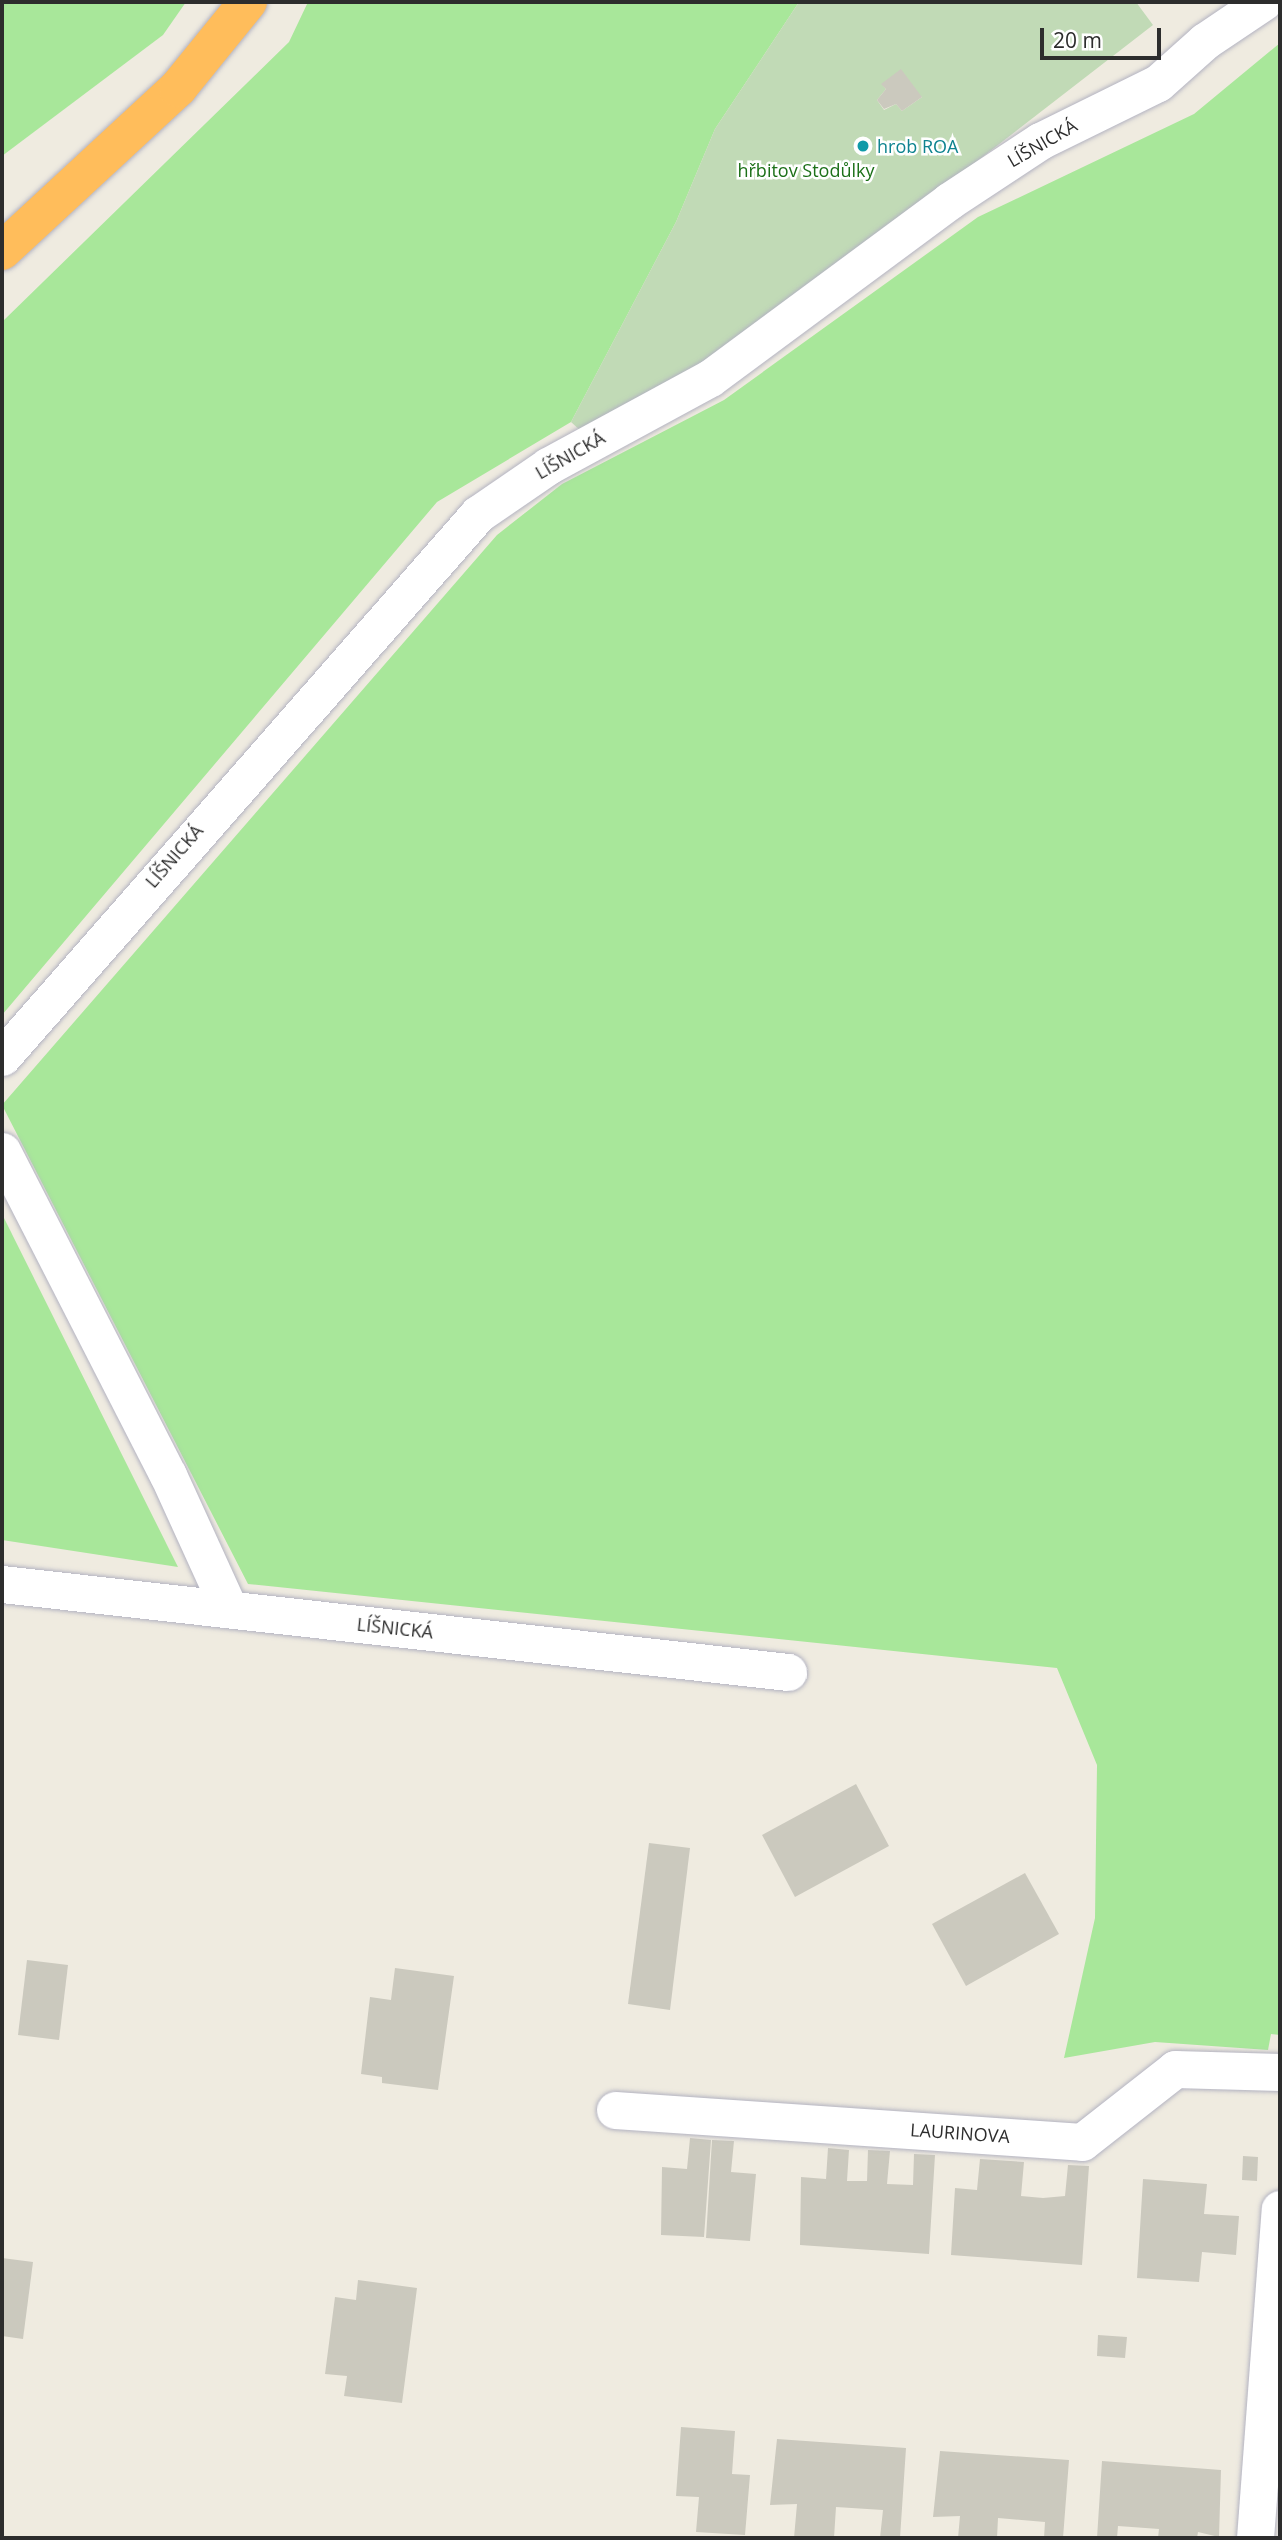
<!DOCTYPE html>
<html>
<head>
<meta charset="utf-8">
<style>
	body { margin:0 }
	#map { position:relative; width:1282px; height:2540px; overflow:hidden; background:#efebe0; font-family:"Open Sans",sans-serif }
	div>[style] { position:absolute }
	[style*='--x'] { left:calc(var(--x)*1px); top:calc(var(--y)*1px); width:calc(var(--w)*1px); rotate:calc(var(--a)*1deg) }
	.green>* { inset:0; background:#a8e79a }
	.cemetery>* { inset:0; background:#c1dab6 }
	.building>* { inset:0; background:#cbc9be }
	.roads { filter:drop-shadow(0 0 2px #b3b3c1) drop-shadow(0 0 2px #b3b3c1) }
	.street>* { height:37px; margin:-18.5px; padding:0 18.5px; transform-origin:18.5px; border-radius:18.5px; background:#fff }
	.highway>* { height:38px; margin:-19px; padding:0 19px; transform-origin:19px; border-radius:19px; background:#ffbd5b }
	.dots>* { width:19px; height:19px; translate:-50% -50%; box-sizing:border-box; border:4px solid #fff; border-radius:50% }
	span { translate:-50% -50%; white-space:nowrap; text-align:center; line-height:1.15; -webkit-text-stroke:5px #fff; paint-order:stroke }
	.street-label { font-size:18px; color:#2d2d2d }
	.culture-label { font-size:18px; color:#0d838f }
	.left { translate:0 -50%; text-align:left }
	.park-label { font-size:18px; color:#1c7018 }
	.frame { position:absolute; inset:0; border:4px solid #2d2d2d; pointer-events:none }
	.scale { position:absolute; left:1040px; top:28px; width:121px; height:32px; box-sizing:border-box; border:4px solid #2d2d2d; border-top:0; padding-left:9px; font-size:21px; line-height:24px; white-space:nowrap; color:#2d2d2d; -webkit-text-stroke:5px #fff; paint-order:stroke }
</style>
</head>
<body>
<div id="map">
	<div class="green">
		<i style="clip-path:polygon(2px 2px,186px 2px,163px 35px,2px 156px)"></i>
		<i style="clip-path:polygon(308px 2px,799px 2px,715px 129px,676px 222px,571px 422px,437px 502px,2px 1015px,2px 322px,289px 42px)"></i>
		<i style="clip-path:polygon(1280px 43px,1280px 2035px,1271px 2034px,1268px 2050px,1155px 2042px,1064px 2058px,1095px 1918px,1097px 1765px,1057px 1668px,248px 1584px,2px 1105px,497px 535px,562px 484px,724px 400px,978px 217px,1194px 114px)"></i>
		<i style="clip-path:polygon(2px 1214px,178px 1567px,2px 1540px)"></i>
	</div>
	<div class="cemetery">
		<i style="clip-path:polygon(evenodd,799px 2px,1136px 2px,1153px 25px,738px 346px,582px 432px,571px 422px,676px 222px,715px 129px,799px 2px,882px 84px,922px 97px,902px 111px,896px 104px,884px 110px,877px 100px,886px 89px,882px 84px)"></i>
	</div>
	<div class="building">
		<i style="clip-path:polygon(901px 69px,922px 97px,902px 111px,896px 104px,884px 109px,877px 100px,886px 89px,881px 84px)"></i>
		<i style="clip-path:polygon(856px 1784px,889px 1846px,795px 1897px,762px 1835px)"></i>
		<i style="clip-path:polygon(649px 1843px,690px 1848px,670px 2010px,628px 2004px)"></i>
		<i style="clip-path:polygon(1025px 1873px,1059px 1934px,966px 1986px,932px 1924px)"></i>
		<i style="clip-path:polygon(27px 1960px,68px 1965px,59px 2040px,18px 2035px)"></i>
		<i style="clip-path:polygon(395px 1968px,454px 1976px,438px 2090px,382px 2083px,382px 2077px,361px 2074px,370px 1997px,391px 2000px)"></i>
		<i style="clip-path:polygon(690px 2138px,711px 2140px,704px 2237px,661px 2235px,662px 2167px,687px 2169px)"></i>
		<i style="clip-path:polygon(712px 2140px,734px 2141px,731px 2172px,756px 2174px,750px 2241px,706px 2238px)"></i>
		<i style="clip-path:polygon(828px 2148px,849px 2150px,847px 2181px,867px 2181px,868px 2150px,890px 2151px,887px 2184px,913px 2185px,914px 2154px,935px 2155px,929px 2254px,800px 2245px,801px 2177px,826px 2179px)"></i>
		<i style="clip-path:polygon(1243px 2156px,1258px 2157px,1257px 2181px,1242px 2180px)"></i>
		<i style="clip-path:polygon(980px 2159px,1024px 2162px,1021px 2196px,1043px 2198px,1065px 2196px,1068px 2165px,1089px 2166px,1082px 2265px,951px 2255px,955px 2188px,977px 2190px)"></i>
		<i style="clip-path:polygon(1143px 2179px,1207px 2184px,1204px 2214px,1239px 2216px,1236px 2255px,1202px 2252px,1199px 2282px,1137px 2278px)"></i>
		<i style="clip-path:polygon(2px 2258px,33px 2262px,23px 2339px,2px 2336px)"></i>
		<i style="clip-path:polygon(358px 2280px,417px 2288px,402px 2403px,344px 2396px,347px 2376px,325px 2374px,335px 2297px,356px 2300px)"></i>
		<i style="clip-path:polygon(1098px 2335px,1127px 2337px,1125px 2358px,1097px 2356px)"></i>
		<i style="clip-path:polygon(681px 2427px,735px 2431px,732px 2474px,750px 2475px,745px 2535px,696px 2532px,699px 2497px,676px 2496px)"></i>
		<i style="clip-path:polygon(777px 2439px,906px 2448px,900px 2538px,880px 2538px,883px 2510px,836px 2507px,834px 2538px,794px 2538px,797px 2504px,770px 2505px)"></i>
		<i style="clip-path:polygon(940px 2451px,1069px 2460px,1063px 2538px,1044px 2538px,1045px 2522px,998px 2518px,997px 2538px,958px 2538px,960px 2516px,933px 2517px)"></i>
		<i style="clip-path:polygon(1102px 2461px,1221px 2470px,1219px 2537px,1198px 2532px,1197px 2538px,1158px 2538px,1159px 2529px,1118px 2526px,1117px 2538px,1097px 2538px)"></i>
	</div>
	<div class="roads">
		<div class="street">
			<i style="--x:2;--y:1057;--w:722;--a:-48.76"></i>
			<i style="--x:478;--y:514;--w:85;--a:-34.4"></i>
			<i style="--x:548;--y:466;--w:184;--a:-28.5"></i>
			<i style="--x:710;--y:378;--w:297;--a:-36.5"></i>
			<i style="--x:949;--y:201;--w:109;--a:-33.4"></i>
			<i style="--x:1040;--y:141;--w:131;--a:-26.2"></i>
			<i style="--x:1158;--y:83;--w:63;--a:-41.8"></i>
			<i style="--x:1205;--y:41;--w:70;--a:-33.9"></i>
			<i style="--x:2;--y:1151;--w:364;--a:62.9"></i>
			<i style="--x:168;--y:1475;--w:147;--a:65.5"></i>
			<i style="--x:2;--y:1584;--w:791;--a:6.39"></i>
			<i style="--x:615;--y:2110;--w:468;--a:3.9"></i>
			<i style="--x:1082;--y:2142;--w:118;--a:-38.1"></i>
			<i style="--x:1175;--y:2069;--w:105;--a:1.6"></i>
			<i style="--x:1255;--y:2538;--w:330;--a:-85.7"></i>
		</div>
		<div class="highway">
			<i style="--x:2;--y:251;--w:240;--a:-42.8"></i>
			<i style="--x:178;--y:88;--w:111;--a:-50.9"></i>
		</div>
	</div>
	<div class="dots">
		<i style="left:863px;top:146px;background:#0f9aa8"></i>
	</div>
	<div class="street-label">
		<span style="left:1042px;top:143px;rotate:-30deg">LÍŠNICKÁ</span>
		<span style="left:570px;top:455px;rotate:-30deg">LÍŠNICKÁ</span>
		<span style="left:174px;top:856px;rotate:-49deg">LÍŠNICKÁ</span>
		<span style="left:395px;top:1628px;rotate:6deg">LÍŠNICKÁ</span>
		<span style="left:960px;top:2133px;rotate:4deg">LAURINOVA</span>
	</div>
	<div class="culture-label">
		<span class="left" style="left:877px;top:146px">hrob ROA</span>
	</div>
	<div class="park-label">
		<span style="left:806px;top:170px">hřbitov Stodůlky</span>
	</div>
	<div class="frame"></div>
	<div class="scale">20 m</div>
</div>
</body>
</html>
